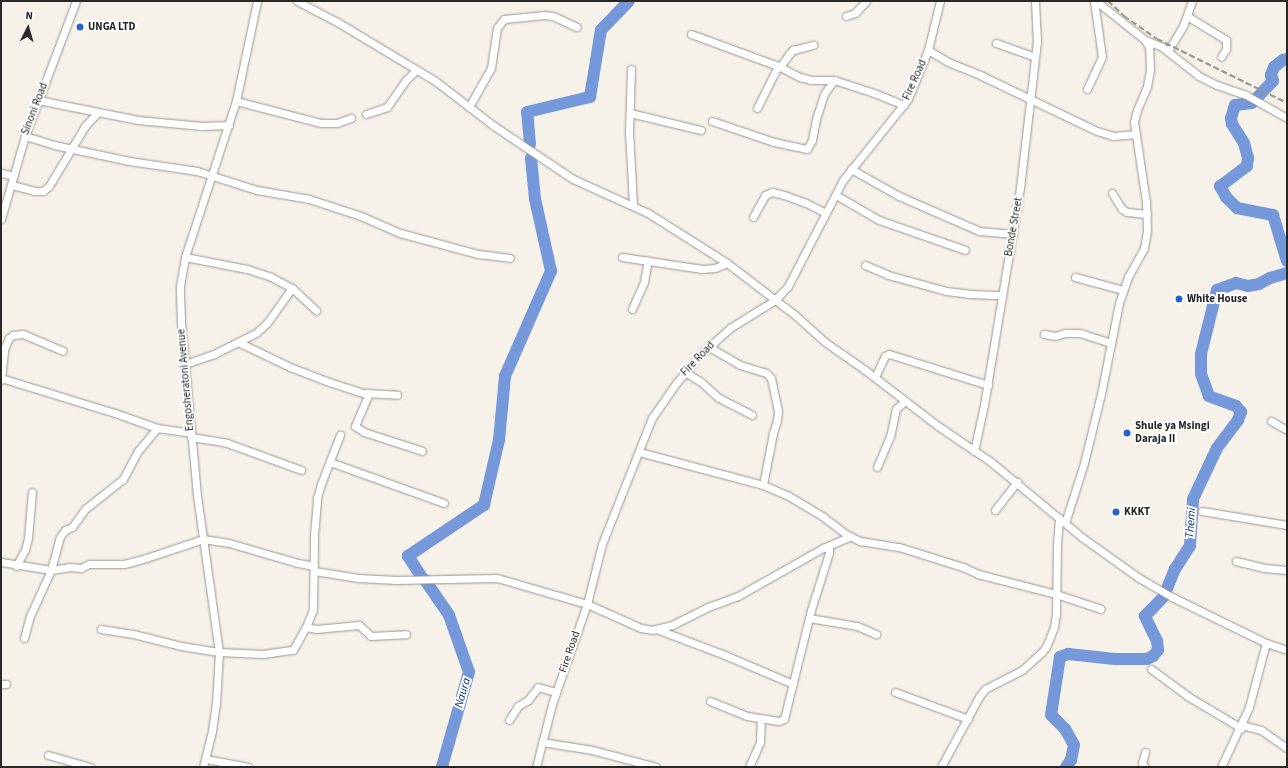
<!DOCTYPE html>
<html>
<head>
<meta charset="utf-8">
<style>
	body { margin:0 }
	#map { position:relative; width:1288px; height:768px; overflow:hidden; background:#f6f2e9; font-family:"Source Sans 3",sans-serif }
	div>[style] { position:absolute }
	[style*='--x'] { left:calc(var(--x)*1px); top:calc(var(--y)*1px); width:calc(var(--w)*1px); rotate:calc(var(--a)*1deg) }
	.river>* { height:12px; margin:-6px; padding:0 6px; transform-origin:6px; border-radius:6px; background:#7498d9 }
	.roads { filter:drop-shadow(0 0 1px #9a968e) drop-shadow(0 0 1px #9a968e) }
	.minor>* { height:7px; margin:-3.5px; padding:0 3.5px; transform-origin:3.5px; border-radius:3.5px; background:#fff }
	.rail>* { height:2px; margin-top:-1px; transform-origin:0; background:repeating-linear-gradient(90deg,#989690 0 6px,transparent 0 9px) }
	.dots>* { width:11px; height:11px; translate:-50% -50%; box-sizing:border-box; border:2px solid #fff; border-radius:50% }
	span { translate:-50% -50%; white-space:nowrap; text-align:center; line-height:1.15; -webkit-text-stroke:4px #fff; paint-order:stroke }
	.poi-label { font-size:11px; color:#292825; font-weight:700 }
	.left { translate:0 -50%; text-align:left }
	.street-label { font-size:11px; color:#292825 }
	.water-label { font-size:12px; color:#0b337e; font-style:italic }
	.frame { position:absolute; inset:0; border:2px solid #292825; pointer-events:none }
	.north { position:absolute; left:8px; top:8px; width:40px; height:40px; -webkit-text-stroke:3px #fff; paint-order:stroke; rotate:5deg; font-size:11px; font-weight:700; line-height:16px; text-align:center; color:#292825 }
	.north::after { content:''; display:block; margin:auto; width:14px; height:18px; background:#292825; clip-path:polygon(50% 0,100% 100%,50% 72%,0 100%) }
</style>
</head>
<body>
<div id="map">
	<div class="river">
		<i style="--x:1287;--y:59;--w:4;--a:166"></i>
		<i style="--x:1283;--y:60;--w:11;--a:142"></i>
		<i style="--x:1274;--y:67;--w:9;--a:111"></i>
		<i style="--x:1271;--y:75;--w:6;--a:72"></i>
		<i style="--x:1273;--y:81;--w:30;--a:134"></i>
		<i style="--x:1252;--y:103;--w:17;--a:173"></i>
		<i style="--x:1235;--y:105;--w:14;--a:107"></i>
		<i style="--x:1231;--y:118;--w:6;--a:81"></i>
		<i style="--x:1232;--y:124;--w:22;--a:58"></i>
		<i style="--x:1244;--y:143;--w:16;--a:75"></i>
		<i style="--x:1248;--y:158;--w:8;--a:97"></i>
		<i style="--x:1247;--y:166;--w:34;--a:143"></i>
		<i style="--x:1220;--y:186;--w:13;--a:61"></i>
		<i style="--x:1226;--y:197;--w:16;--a:45"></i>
		<i style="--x:1237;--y:208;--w:37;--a:11"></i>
		<i style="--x:1273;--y:215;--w:48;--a:73.1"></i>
		<i style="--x:530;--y:144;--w:32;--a:-95"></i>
		<i style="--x:527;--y:112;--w:65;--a:-13.4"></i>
		<i style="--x:590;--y:97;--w:68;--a:-80.7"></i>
		<i style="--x:601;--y:30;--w:40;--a:-46"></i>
		<i style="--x:421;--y:576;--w:24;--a:-123"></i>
		<i style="--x:408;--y:556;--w:92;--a:-33.9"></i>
		<i style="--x:484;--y:505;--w:67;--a:-77"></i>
		<i style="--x:499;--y:440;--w:64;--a:-84.6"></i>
		<i style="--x:505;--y:376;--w:115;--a:-66.3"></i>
		<i style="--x:551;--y:271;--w:74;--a:-102.5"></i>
		<i style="--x:535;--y:199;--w:41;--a:-95.6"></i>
		<i style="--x:425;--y:580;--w:42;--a:55.6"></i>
		<i style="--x:449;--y:615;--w:60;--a:70.7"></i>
		<i style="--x:469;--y:672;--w:99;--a:105.9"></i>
		<i style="--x:1066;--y:767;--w:9;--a:-54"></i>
		<i style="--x:1071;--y:760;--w:15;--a:-79"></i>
		<i style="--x:1074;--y:745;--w:18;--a:-119"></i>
		<i style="--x:1065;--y:729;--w:20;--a:-135"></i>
		<i style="--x:1051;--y:715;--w:59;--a:-81.2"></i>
		<i style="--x:1060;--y:657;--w:9;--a:-21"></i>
		<i style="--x:1068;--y:654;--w:47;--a:6.1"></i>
		<i style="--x:1115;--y:659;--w:32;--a:0"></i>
		<i style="--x:1147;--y:659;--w:7;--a:-27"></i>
		<i style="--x:1153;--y:656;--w:8;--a:-50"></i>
		<i style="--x:1158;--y:650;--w:9;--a:-96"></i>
		<i style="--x:1157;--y:641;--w:28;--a:-116"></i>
		<i style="--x:1145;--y:616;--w:28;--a:-46"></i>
		<i style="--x:1164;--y:596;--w:29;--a:-68"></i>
		<i style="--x:1175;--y:569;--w:27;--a:-57"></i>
		<i style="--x:1190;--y:546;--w:47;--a:-86.3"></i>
		<i style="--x:1193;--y:499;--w:56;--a:-64.8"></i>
		<i style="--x:1217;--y:448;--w:35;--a:-53"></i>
		<i style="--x:1238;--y:420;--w:9;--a:-69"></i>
		<i style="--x:1241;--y:412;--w:8;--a:-130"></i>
		<i style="--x:1236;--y:406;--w:29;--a:-160"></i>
		<i style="--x:1209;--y:396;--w:23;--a:-110"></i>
		<i style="--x:1201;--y:374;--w:20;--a:-90"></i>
		<i style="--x:1201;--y:354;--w:66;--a:-76"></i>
		<i style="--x:1217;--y:290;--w:20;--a:-20"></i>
		<i style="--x:1236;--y:283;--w:12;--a:14"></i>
		<i style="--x:1248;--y:286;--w:11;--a:-10"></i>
		<i style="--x:1259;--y:284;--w:13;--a:-29"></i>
		<i style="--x:1270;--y:278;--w:18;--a:-16"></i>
	</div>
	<div class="roads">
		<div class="minor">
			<i style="--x:297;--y:1;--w:47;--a:27.6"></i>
			<i style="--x:339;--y:23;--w:111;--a:31"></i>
			<i style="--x:434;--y:80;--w:76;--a:37.5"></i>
			<i style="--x:494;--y:126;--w:95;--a:33.9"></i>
			<i style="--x:573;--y:179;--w:82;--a:24.4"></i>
			<i style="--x:648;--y:213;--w:93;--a:32.3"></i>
			<i style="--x:727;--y:263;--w:86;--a:37.4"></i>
			<i style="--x:795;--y:315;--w:40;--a:42"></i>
			<i style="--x:825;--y:342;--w:49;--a:35"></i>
			<i style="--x:865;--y:370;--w:92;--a:37.5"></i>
			<i style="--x:938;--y:426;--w:64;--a:34.2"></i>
			<i style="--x:991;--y:462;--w:119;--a:39.6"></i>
			<i style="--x:1083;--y:538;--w:69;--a:35.5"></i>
			<i style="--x:1139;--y:578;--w:38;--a:30"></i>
			<i style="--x:1172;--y:597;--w:105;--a:26.1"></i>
			<i style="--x:1266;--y:643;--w:22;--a:18"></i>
			<i style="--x:846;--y:16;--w:9;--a:-18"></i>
			<i style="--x:855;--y:13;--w:16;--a:-47"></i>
			<i style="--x:1187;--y:16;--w:46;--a:31.6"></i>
			<i style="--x:1226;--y:40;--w:9;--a:90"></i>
			<i style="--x:1226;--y:49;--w:9;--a:122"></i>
			<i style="--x:691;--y:34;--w:93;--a:20.2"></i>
			<i style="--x:778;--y:66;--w:25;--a:27"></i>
			<i style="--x:800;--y:77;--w:11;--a:15"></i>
			<i style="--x:811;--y:80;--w:23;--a:0"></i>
			<i style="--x:834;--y:80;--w:42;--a:18"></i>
			<i style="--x:874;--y:93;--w:32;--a:22"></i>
			<i style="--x:1145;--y:40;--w:18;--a:22"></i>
			<i style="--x:1162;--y:47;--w:47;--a:38.1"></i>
			<i style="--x:1199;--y:76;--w:20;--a:27"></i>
			<i style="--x:1217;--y:85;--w:31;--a:19"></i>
			<i style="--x:1246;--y:95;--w:47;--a:29.3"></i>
			<i style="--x:996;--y:43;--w:41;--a:19.7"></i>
			<i style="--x:928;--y:50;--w:23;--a:31"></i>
			<i style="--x:948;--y:62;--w:37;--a:22"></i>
			<i style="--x:982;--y:76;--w:127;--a:25.6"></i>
			<i style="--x:1097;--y:131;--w:17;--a:17"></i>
			<i style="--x:1113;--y:136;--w:23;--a:-5"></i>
			<i style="--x:1168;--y:51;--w:29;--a:-59"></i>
			<i style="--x:1183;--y:26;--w:27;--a:-70"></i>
			<i style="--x:780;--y:67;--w:16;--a:-55"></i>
			<i style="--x:789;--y:54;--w:6;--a:-45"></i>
			<i style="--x:793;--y:50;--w:21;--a:-14"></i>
			<i style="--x:631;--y:69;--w:62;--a:91.8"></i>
			<i style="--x:629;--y:131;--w:74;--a:86.9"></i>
			<i style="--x:1087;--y:89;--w:35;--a:-65"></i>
			<i style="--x:1102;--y:57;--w:57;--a:-98.1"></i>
			<i style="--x:38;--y:100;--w:102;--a:11.3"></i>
			<i style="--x:138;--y:120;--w:64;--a:5.4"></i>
			<i style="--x:202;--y:126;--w:27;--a:-2"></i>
			<i style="--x:236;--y:101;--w:88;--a:14.5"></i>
			<i style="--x:321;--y:123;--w:16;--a:0"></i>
			<i style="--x:337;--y:123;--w:15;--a:-20"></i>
			<i style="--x:469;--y:107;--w:45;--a:-60.6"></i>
			<i style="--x:491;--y:68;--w:40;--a:-81.5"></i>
			<i style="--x:497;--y:28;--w:11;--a:-52"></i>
			<i style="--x:504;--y:19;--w:41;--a:-5.6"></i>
			<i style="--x:545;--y:15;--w:8;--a:7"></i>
			<i style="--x:553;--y:16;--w:26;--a:25"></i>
			<i style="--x:757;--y:108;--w:47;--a:-63.4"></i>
			<i style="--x:630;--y:113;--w:73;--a:13.5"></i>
			<i style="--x:366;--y:114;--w:22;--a:-18"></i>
			<i style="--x:387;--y:107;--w:32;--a:-55"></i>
			<i style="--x:405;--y:81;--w:16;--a:-45"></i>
			<i style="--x:712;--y:121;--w:65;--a:18.7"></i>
			<i style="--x:774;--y:142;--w:34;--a:12"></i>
			<i style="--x:807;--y:149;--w:10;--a:-61"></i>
			<i style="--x:812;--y:140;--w:21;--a:-79"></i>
			<i style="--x:816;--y:119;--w:26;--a:-72"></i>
			<i style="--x:824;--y:94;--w:17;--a:-54"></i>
			<i style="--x:25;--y:136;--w:30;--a:17"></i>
			<i style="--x:54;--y:145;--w:77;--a:12"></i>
			<i style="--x:129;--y:161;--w:69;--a:8.4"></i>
			<i style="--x:197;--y:171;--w:63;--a:17.6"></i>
			<i style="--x:257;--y:190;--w:53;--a:9.8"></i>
			<i style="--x:309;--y:199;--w:55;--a:18.1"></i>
			<i style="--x:361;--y:216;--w:43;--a:23.6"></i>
			<i style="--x:400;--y:233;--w:81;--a:15.1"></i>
			<i style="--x:478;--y:254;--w:32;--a:7"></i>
			<i style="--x:851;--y:169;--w:55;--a:29.4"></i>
			<i style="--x:899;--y:196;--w:87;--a:23.6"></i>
			<i style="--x:979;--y:231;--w:34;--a:5"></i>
			<i style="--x:1;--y:173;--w:13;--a:13"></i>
			<i style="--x:12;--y:185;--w:24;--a:15"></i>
			<i style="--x:35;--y:191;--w:8;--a:0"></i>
			<i style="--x:43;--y:191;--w:8;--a:-40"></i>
			<i style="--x:49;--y:186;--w:70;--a:-59"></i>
			<i style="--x:85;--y:126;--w:18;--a:-47"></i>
			<i style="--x:1112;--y:193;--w:19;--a:58"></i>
			<i style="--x:1122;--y:209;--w:6;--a:31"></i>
			<i style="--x:1127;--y:212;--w:20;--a:6"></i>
			<i style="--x:836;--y:195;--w:50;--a:30.2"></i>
			<i style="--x:879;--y:220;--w:91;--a:19.2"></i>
			<i style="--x:753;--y:217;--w:25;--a:-61"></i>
			<i style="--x:765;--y:195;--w:8;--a:-23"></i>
			<i style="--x:772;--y:192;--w:12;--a:14"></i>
			<i style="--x:784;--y:195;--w:23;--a:20"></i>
			<i style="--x:806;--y:203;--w:22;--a:27"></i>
			<i style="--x:1;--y:219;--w:86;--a:-73.9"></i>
			<i style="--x:25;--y:136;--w:144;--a:-69.3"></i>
			<i style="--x:185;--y:257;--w:63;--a:11"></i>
			<i style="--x:247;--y:269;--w:25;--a:18"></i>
			<i style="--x:271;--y:277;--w:24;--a:28"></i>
			<i style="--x:292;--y:288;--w:33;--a:43"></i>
			<i style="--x:622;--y:257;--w:81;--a:8.5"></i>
			<i style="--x:702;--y:269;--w:13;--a:-4"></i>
			<i style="--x:715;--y:268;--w:13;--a:-23"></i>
			<i style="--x:865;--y:265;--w:25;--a:23"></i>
			<i style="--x:888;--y:275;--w:60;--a:15.4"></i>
			<i style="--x:946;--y:291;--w:23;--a:7"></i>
			<i style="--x:969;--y:294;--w:33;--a:2"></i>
			<i style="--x:1075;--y:277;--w:50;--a:15.2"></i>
			<i style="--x:632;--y:309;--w:30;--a:-66"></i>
			<i style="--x:644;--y:282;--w:22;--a:-80"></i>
			<i style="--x:1044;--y:334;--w:11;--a:10"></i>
			<i style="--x:1055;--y:336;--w:10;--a:-17"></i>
			<i style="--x:1065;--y:333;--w:15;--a:0"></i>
			<i style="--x:1080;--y:333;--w:33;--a:18"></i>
			<i style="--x:238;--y:342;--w:58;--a:25.7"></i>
			<i style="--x:290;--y:367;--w:39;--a:21"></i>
			<i style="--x:326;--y:381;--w:40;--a:18"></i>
			<i style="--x:364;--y:393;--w:33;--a:3"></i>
			<i style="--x:709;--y:347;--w:36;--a:30"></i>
			<i style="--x:740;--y:365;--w:27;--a:17"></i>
			<i style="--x:766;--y:373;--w:7;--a:45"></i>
			<i style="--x:771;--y:378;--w:34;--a:78"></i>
			<i style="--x:778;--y:411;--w:9;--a:96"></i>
			<i style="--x:777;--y:420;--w:14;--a:107"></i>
			<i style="--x:773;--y:433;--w:53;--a:100.9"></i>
			<i style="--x:185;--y:364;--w:31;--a:-19"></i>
			<i style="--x:214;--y:354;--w:47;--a:-26.6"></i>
			<i style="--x:256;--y:333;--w:15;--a:-42"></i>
			<i style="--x:267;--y:323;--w:43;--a:-54.5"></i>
			<i style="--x:685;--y:372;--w:19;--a:32"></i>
			<i style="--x:701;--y:382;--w:24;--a:42"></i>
			<i style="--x:719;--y:398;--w:37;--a:27"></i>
			<i style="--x:875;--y:377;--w:23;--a:-65"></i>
			<i style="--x:885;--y:356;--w:4;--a:-27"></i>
			<i style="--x:889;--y:354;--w:104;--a:17.4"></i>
			<i style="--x:1;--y:378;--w:119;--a:17.1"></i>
			<i style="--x:115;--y:413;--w:45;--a:19.7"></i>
			<i style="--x:157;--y:428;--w:34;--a:8"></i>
			<i style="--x:1;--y:380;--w:31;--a:-84"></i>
			<i style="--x:4;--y:349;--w:12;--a:-66"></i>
			<i style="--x:9;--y:338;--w:5;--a:-37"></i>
			<i style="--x:13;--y:335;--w:10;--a:-6"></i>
			<i style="--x:23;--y:334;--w:43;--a:23"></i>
			<i style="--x:369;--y:393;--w:36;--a:113"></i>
			<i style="--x:355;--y:426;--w:11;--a:34"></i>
			<i style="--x:364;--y:432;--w:61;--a:18.1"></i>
			<i style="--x:1271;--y:421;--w:18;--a:29"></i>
			<i style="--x:191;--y:437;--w:36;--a:9"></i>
			<i style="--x:227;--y:443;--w:79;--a:20"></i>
			<i style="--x:974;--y:451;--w:47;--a:-77.7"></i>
			<i style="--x:984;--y:405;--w:220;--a:-80.6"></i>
			<i style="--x:1020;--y:188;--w:148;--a:-83.4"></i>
			<i style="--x:1037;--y:41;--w:40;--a:-92.9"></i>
			<i style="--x:639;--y:452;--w:128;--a:14.9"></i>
			<i style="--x:763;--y:485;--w:26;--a:23"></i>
			<i style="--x:787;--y:495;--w:41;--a:31"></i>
			<i style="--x:822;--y:516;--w:30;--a:37"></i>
			<i style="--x:846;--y:534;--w:16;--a:27"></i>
			<i style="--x:860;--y:541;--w:39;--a:9"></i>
			<i style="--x:899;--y:547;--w:67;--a:17.4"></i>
			<i style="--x:963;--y:567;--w:17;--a:25"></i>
			<i style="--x:978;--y:574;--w:81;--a:14.4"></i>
			<i style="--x:1056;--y:594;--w:47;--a:18.4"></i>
			<i style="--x:330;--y:462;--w:121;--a:19.8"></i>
			<i style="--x:877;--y:467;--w:33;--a:-67"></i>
			<i style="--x:890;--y:437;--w:29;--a:-78"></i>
			<i style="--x:896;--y:409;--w:12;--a:-42"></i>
			<i style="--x:995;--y:510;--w:36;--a:-52"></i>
			<i style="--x:1202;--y:511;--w:86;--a:9.4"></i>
			<i style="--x:1065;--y:523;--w:63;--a:-72.4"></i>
			<i style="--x:1084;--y:463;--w:71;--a:-76.2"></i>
			<i style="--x:1101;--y:394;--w:93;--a:-78.8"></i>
			<i style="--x:1119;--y:303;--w:28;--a:-71"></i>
			<i style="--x:1128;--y:277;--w:33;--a:-61"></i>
			<i style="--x:1144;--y:248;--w:17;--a:-80"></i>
			<i style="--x:1147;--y:231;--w:29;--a:-92"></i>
			<i style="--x:1146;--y:202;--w:81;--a:-98.5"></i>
			<i style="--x:1134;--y:122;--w:12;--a:-76"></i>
			<i style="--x:1137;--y:110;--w:26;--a:-67"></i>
			<i style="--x:1147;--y:86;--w:15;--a:-79"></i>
			<i style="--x:1150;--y:71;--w:24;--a:-92"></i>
			<i style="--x:1149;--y:47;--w:8;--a:-120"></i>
			<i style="--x:1145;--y:40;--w:63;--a:-141.5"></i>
			<i style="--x:1236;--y:561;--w:29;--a:14"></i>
			<i style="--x:1264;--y:568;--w:23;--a:5"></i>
			<i style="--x:1;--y:562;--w:51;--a:9.1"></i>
			<i style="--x:51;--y:570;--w:18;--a:-9"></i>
			<i style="--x:69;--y:567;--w:12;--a:5"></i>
			<i style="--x:81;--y:568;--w:9;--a:-27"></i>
			<i style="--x:89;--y:564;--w:35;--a:0"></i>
			<i style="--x:124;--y:564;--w:23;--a:-15"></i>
			<i style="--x:146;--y:558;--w:60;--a:-18.4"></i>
			<i style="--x:203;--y:539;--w:26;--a:9"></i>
			<i style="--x:229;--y:543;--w:72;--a:16.2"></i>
			<i style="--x:298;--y:563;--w:16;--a:11"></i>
			<i style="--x:16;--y:566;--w:18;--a:-61"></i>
			<i style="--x:25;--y:550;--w:12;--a:-76"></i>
			<i style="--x:28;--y:538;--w:46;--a:-85"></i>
			<i style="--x:314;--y:571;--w:45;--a:9"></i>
			<i style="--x:358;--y:578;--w:38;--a:3"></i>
			<i style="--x:396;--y:580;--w:101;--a:-1.1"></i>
			<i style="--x:497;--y:578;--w:94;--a:16.1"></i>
			<i style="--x:587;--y:604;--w:59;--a:24"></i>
			<i style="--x:641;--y:628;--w:11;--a:10"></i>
			<i style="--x:652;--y:630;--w:21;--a:-14"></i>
			<i style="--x:672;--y:625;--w:40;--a:-26.6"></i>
			<i style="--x:708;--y:607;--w:32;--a:-20"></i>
			<i style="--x:738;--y:596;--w:98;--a:-29.5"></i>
			<i style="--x:823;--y:548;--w:30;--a:-23"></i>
			<i style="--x:809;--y:618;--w:49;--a:9.5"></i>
			<i style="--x:857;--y:626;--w:21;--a:23"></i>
			<i style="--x:306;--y:627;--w:10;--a:11"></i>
			<i style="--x:316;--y:629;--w:43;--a:-5.3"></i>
			<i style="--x:359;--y:625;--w:16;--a:43"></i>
			<i style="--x:371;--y:636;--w:35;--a:-3"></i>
			<i style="--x:101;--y:629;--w:36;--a:9"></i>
			<i style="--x:137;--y:635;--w:45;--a:14"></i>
			<i style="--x:181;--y:646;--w:38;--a:9"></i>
			<i style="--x:219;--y:652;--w:44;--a:2.6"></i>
			<i style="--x:263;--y:654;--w:30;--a:-8"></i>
			<i style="--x:293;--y:650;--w:26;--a:-61"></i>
			<i style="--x:306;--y:627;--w:18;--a:-68"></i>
			<i style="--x:313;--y:610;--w:75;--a:-89.2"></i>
			<i style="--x:314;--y:535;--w:37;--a:-85"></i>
			<i style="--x:317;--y:498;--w:15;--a:-74"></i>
			<i style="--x:321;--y:484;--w:53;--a:-68.8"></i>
			<i style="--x:656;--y:629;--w:68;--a:20.6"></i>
			<i style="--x:720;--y:653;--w:79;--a:23"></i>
			<i style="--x:24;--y:638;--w:23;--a:-75"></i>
			<i style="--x:30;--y:616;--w:51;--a:-65.5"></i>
			<i style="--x:51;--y:570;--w:34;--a:-75"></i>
			<i style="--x:60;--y:537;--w:9;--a:-54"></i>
			<i style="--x:65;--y:530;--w:8;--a:-23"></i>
			<i style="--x:72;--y:527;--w:22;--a:-54"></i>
			<i style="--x:85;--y:509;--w:48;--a:-38.3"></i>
			<i style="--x:123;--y:479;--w:32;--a:-62"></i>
			<i style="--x:138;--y:451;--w:30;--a:-50"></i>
			<i style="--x:1151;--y:669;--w:47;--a:36.4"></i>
			<i style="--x:1189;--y:697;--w:61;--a:30.8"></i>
			<i style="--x:1;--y:684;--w:5;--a:0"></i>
			<i style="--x:895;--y:692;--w:78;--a:20.3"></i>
			<i style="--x:710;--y:701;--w:40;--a:22"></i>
			<i style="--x:747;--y:716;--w:32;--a:9"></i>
			<i style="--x:779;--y:721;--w:5;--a:-22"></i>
			<i style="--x:784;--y:719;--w:112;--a:-76.1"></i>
			<i style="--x:811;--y:610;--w:60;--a:-72.5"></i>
			<i style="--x:829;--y:553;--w:7;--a:-90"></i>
			<i style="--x:509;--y:720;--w:17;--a:-57"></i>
			<i style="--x:518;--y:706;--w:12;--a:-31"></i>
			<i style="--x:528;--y:700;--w:16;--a:-52"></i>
			<i style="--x:538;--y:687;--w:19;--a:16"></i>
			<i style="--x:1242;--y:725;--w:20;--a:15"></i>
			<i style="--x:1261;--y:730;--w:32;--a:35"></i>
			<i style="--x:542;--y:742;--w:51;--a:9.1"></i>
			<i style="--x:592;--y:750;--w:66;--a:14.9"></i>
			<i style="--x:1145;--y:752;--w:11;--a:105"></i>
			<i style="--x:1142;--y:763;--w:5;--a:53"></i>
			<i style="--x:48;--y:755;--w:44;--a:15.9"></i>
			<i style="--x:206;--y:759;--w:43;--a:10.8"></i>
			<i style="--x:203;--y:767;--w:37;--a:-76"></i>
			<i style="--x:212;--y:731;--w:27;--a:-82"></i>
			<i style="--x:216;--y:704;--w:52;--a:-86.7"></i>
			<i style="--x:219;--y:652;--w:159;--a:-98"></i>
			<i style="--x:197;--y:495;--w:175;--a:-95.3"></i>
			<i style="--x:181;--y:321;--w:35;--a:-92"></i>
			<i style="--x:180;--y:286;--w:29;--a:-80"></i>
			<i style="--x:185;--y:257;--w:164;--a:-71.9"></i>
			<i style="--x:236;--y:101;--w:102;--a:-78.1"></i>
			<i style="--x:536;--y:767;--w:65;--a:-75.7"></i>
			<i style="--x:552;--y:704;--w:106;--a:-70.7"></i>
			<i style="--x:587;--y:604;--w:62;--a:-76"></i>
			<i style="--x:602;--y:544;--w:136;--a:-68.4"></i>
			<i style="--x:652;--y:418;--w:44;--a:-55.2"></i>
			<i style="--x:677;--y:382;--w:35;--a:-50"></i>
			<i style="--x:700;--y:355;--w:40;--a:-42"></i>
			<i style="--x:730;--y:328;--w:53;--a:-31.9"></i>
			<i style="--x:775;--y:300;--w:19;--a:-47"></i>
			<i style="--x:788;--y:286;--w:119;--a:-62.6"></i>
			<i style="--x:843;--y:180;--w:104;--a:-51.3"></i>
			<i style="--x:908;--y:99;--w:53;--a:-67.8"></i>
			<i style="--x:928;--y:50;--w:50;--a:-76.2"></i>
			<i style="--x:749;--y:767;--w:27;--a:-66"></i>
			<i style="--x:760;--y:742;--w:23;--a:-88"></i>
			<i style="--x:941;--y:767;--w:80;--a:-61.5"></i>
			<i style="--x:979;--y:697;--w:10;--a:-53"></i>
			<i style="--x:985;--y:689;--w:42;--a:-27.2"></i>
			<i style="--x:1022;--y:670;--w:27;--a:-42"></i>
			<i style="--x:1042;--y:652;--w:6;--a:-51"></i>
			<i style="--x:1046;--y:647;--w:22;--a:-68"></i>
			<i style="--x:1054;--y:627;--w:13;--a:-81"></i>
			<i style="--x:1056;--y:614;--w:71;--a:-89.2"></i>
			<i style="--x:1057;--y:543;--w:25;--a:-85"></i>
			<i style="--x:1221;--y:767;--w:66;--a:-65"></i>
			<i style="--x:1249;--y:707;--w:66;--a:-75.1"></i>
		</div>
	</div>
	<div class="rail">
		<i style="--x:1108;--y:1;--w:22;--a:43"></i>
		<i style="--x:1124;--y:16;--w:40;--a:34.9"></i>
		<i style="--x:1157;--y:39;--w:145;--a:26.2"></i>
	</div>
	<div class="dots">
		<i style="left:80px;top:27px;background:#2862cf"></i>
		<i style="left:1179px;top:299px;background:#2862cf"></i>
		<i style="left:1127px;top:433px;background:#2862cf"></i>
		<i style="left:1116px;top:512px;background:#2862cf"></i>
	</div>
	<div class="poi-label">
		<span class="left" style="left:88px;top:27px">UNGA LTD</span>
		<span class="left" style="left:1187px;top:299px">White House</span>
		<span class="left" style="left:1135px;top:433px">Shule ya Msingi<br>Daraja II</span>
		<span class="left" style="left:1124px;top:512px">KKKT</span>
	</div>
	<div class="street-label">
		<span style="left:915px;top:80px;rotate:-66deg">Fire Road</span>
		<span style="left:35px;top:109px;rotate:-69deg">Sinoni Road</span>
		<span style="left:1014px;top:227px;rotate:-80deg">Bonde Street</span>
		<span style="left:698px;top:359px;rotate:-46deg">Fire Road</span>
		<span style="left:186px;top:380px;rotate:-95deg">Engosheratoni Avenue</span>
		<span style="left:570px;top:652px;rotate:-71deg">Fire Road</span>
	</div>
	<div class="water-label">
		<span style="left:1191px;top:523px;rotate:-86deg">Themi</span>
		<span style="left:463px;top:693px;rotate:-74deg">Naura</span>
	</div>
	<div class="frame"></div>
	<div class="north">N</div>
</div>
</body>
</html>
